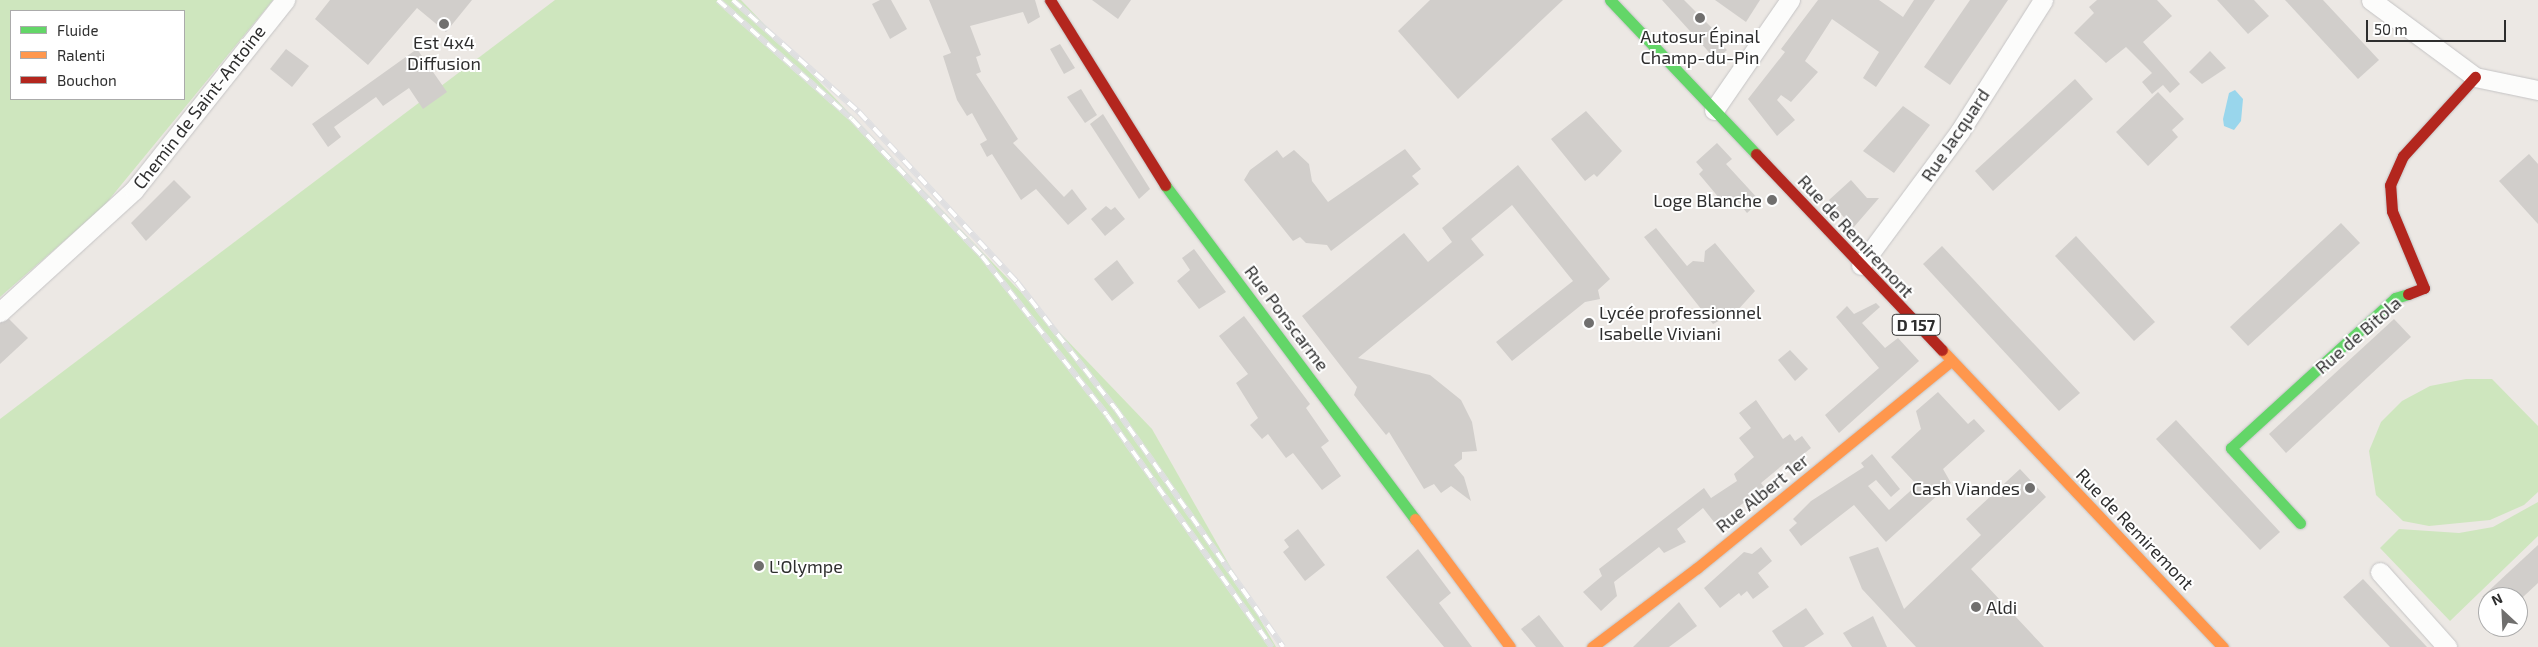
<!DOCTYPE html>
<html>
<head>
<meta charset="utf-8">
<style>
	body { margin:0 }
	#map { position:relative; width:2538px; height:647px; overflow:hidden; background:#ece8e4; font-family:"Exo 2",sans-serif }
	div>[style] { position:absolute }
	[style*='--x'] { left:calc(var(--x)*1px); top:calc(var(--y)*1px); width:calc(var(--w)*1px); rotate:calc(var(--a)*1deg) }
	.green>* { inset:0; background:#cee6be }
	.water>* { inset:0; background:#99d6ec }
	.building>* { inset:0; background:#d1cecb }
	.roads { filter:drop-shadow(0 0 1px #c5c4c5) drop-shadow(0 0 1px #c5c4c5) }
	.street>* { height:19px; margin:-9.5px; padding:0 9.5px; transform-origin:9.5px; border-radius:9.5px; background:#fcfcfb }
	.fast>* { height:11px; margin:-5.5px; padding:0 5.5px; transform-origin:5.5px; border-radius:5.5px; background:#63d668 }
	.slow>* { height:11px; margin:-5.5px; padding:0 5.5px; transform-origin:5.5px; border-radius:5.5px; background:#ff974d }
	.jam>* { height:11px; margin:-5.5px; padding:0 5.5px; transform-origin:5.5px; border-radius:5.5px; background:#b3261e }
	.rail>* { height:5.5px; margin-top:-2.75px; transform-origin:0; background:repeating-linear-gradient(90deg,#fff 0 11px,#dfdfe1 0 22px); box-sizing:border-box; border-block:1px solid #dfdfe1 }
	.dots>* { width:14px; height:14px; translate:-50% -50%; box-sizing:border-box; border:2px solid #fff; border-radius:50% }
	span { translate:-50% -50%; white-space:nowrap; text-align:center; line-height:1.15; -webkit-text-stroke:4px #fff; paint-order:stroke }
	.shield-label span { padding:1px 4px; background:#fff; border:1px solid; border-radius:4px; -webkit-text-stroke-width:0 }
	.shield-label { font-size:16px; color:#2e2e2e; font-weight:700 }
	.poi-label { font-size:18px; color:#2e2e2e }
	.right { translate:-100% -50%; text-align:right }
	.left { translate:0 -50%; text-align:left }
	.street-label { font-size:18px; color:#2e2e2e }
	.legend { position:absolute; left:10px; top:10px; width:175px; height:90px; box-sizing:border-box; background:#fff; border:1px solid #ababab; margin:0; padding:6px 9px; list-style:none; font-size:15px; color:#2e2e2e }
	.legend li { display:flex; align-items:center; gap:10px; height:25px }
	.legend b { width:25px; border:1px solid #ababab }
	.north { position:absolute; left:2478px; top:587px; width:50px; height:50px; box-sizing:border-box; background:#fff; border:1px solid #ababab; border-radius:50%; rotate:335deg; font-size:14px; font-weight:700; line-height:20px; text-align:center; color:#2e2e2e }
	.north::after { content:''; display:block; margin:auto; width:18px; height:22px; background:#706f6e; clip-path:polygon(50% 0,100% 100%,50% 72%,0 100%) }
	.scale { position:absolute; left:2366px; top:20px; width:140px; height:22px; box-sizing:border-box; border:2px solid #2e2e2e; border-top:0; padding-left:6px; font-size:15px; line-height:18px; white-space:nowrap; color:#2e2e2e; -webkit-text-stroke:4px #fff; paint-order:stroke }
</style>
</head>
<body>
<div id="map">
	<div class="green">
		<i style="clip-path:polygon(evenodd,0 0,273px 0,103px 207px,0 297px,0 0,11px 11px,184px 11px,184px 99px,11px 99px,11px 11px)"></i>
		<i style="clip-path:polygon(555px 0,741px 0,1152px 429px,1276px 647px,0 647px,0 419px)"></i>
		<i style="clip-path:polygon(2466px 379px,2492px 379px,2538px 426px,2538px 492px,2524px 505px,2490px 520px,2429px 526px,2403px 521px,2376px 495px,2369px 451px,2381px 422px,2402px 401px,2430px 386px)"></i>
		<i style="clip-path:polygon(2538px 502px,2538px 536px,2450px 621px,2380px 548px,2399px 529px,2459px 533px,2493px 527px)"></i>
	</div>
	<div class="water">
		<i style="clip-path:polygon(2235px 90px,2243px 99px,2241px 121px,2234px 130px,2224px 126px,2223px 119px,2229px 93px)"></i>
	</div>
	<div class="building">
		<i style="clip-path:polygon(330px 0,472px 0,446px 32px,417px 8px,368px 65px,315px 19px)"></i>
		<i style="clip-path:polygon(880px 0,891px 0,907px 29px,890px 39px,872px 4px)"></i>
		<i style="clip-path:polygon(929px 0,1035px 0,1040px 17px,1028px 24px,1023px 12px,970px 26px,981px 55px,976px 57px,981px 72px,976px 74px,1018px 139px,1013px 143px,1064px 197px,1072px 189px,1087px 209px,1068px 225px,1036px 189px,1021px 200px,992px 154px,987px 157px,980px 144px,987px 140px,972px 113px,967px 116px,957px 100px,943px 56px,951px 53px)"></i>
		<i style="clip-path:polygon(1092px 0,1131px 0,1118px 19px)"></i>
		<i style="clip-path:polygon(1430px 0,1563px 0,1458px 99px,1398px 31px)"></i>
		<i style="clip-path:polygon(1662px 0,1684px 0,1723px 39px,1720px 43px,1727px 50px,1716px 60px)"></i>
		<i style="clip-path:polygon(1715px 0,1760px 0,1746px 22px)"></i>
		<i style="clip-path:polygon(1818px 0,1879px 0,1903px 17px,1914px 0,1935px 0,1876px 87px,1863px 78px,1879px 52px,1832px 19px,1805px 61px,1818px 72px,1791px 102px,1781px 95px,1777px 100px,1795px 120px,1777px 136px,1748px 99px,1785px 52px,1781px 49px)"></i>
		<i style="clip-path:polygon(1970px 0,2008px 0,1950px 85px,1924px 67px)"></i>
		<i style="clip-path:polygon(2097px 0,2157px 0,2172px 16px,2143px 42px,2180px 84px,2170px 93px,2163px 85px,2152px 94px,2142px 82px,2152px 73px,2126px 47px,2106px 63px,2074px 33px,2094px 13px,2089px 7px)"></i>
		<i style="clip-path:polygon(2217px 0,2254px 0,2269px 16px,2248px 34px)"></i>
		<i style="clip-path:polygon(2285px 0,2323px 0,2379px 60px,2358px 79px)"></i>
		<i style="clip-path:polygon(1060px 44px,1075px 68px,1064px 74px,1050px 49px)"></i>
		<i style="clip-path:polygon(286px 49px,309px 66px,292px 87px,270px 69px)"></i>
		<i style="clip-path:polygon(417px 49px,447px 92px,423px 109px,409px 88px,383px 106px,376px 97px,334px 127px,341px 137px,328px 147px,312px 124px)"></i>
		<i style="clip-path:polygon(2210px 51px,2226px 68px,2202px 84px,2189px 72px)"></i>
		<i style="clip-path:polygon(2075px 79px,2093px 99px,1993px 191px,1975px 171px)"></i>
		<i style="clip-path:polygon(1081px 89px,1097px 115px,1085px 123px,1067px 97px)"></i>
		<i style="clip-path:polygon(2158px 92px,2184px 119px,2172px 130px,2178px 137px,2148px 166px,2116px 132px)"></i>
		<i style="clip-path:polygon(1903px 106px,1930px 125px,1894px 173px,1863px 151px)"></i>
		<i style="clip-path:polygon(1586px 111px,1622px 151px,1597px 177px,1594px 174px,1585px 181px,1551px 139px)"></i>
		<i style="clip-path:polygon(1103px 114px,1150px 189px,1139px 199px,1090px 124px)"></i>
		<i style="clip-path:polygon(1717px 143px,1732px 159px,1726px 164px,1760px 201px,1747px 213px,1734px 197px,1725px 205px,1699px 174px,1703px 170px,1696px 162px)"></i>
		<i style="clip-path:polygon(1405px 149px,1421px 169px,1412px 176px,1419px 184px,1331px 251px,1327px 245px,1306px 243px,1300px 237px,1293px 241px,1244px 180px,1250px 170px,1277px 150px,1283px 158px,1294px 150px,1309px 164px,1312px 181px,1328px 202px)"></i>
		<i style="clip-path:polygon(2529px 154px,2538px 164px,2538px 224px,2499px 181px)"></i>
		<i style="clip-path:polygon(1518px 165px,1610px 279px,1598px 290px,1600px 299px,1585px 302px,1512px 361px,1496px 342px,1573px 281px,1512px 205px,1471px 239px,1484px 255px,1358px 358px,1430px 375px,1461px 400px,1472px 422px,1477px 451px,1462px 452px,1462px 459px,1454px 465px,1464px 477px,1471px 501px,1451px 486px,1441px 493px,1434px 484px,1424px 489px,1389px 432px,1386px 435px,1354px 395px,1357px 387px,1302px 316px,1404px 233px,1428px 262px,1452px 242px,1442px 228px)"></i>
		<i style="clip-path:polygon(174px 180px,191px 197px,146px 241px,131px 223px)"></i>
		<i style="clip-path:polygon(1851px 180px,1867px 198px,1879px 198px,1853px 228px,1829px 200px)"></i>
		<i style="clip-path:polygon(1106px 206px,1111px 210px,1115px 207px,1125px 219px,1105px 236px,1091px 219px)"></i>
		<i style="clip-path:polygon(2341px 223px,2360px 243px,2248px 346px,2230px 327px)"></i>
		<i style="clip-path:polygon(1656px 228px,1687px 266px,1693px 261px,1704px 262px,1705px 251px,1715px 243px,1755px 291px,1736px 312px,1713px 324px,1644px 237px)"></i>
		<i style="clip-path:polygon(2076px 236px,2155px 322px,2134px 341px,2055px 256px)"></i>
		<i style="clip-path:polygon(1942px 246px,2080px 393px,2059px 411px,1923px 264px)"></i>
		<i style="clip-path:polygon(1194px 249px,1226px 292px,1199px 309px,1177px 281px,1190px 270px,1182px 258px)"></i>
		<i style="clip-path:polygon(1117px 260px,1134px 283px,1112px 301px,1094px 279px)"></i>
		<i style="clip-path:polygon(1876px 303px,1880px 307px,1862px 323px,1885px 348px,1898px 338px,1919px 361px,1839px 433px,1825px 415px,1879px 368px,1836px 317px,1847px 306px,1854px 314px)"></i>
		<i style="clip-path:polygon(1244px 316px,1310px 404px,1306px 408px,1329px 441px,1321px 447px,1341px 476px,1322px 490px,1293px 453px,1286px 458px,1268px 434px,1262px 439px,1250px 425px,1258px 418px,1236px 383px,1248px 374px,1219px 336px)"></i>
		<i style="clip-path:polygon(9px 319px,28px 338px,0 364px,0 323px)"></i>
		<i style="clip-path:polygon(2394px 319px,2411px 337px,2286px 453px,2269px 434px)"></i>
		<i style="clip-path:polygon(1790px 350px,1808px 369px,1795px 381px,1778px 360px)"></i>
		<i style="clip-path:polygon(1938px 392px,1968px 424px,1974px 419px,1985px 431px,1943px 469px,1951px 483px,1886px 542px,1854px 505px,1801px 546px,1789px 530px,1797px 523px,1793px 519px,1811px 501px,1864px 467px,1861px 463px,1872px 454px,1900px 489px,1891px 497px,1876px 480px,1868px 486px,1889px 510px,1917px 485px,1891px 457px,1921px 429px,1916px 411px)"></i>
		<i style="clip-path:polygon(1756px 400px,1783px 439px,1790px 434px,1795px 441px,1802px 436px,1811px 448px,1788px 467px,1785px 463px,1761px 483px,1764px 487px,1724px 518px,1714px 522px,1703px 508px,1677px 529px,1686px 542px,1664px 553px,1659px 547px,1614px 582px,1617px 596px,1601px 611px,1583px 592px,1602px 576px,1599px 569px,1704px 488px,1711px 498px,1737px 481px,1734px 474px,1754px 457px,1739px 438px,1751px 428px,1739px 413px)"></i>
		<i style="clip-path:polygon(2176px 420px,2280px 532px,2260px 550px,2156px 439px)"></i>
		<i style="clip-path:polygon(2020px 469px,2046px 497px,1971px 569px,2044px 647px,1916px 647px,1862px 589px,1849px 557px,1878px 547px,1904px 609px,1981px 535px,1966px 519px)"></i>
		<i style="clip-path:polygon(1298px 529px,1325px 565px,1305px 581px,1283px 552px,1289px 547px,1284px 540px)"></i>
		<i style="clip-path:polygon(2538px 545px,2538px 583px,2523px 597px,2482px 597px)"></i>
		<i style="clip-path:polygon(1761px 547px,1772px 561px,1758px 573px,1769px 587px,1753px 599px,1747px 591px,1741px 596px,1739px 593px,1720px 608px,1704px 588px,1744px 552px,1752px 554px)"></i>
		<i style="clip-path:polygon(1418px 549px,1451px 593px,1439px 603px,1472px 647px,1444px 647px,1386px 577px)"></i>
		<i style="clip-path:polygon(2363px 579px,2427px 647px,2390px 647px,2343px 597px)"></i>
		<i style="clip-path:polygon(1679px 602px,1697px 626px,1669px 647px,1633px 647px)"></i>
		<i style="clip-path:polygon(1806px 608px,1824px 634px,1804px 647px,1783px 647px,1772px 631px)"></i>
		<i style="clip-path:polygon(1539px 615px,1564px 647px,1536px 647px,1521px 629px)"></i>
		<i style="clip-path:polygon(1873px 616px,1887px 647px,1852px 647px,1843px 633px)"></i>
	</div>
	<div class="roads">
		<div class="street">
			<i style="--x:2371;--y:0;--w:129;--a:36.5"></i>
			<i style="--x:2475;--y:77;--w:64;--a:11.7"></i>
			<i style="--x:1714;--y:110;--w:134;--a:-55.4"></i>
			<i style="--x:1861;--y:265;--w:167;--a:-53.5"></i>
			<i style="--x:1960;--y:131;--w:155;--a:-57.6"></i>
			<i style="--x:0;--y:312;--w:181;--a:-42.3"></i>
			<i style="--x:134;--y:190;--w:243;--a:-51.5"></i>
			<i style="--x:2380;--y:572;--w:101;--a:48.2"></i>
		</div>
		<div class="fast">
			<i style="--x:1610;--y:0;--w:212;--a:46.5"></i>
			<i style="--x:1165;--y:185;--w:417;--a:53.2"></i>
			<i style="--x:2300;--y:523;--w:102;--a:-132.6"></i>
			<i style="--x:2231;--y:448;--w:222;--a:-42.4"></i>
			<i style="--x:2395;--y:298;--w:14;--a:-17"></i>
		</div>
		<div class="slow">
			<i style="--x:1942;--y:350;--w:409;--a:46.6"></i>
			<i style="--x:1415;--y:519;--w:159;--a:53.4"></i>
			<i style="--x:1592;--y:647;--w:131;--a:-37"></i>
			<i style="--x:1697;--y:568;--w:326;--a:-39.2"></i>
		</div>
		<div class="jam">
			<i style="--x:1050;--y:0;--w:218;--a:58.1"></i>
			<i style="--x:1756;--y:154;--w:270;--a:46.5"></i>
			<i style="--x:2408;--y:294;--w:17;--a:-21"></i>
			<i style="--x:2424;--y:288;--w:83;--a:-112.6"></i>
			<i style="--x:2392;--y:211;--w:26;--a:-94"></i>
			<i style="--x:2390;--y:185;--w:32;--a:-66"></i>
			<i style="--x:2403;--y:156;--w:107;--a:-47.7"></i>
		</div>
	</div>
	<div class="rail">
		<i style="--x:718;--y:0;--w:179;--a:41.6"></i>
		<i style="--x:852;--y:119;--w:189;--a:46.5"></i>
		<i style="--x:982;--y:256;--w:202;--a:51.8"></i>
		<i style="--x:1107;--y:415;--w:285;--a:54.6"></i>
		<i style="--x:733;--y:0;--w:169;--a:41.6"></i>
		<i style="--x:859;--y:112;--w:232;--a:47.1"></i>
		<i style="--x:1017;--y:282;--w:161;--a:52.1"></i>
		<i style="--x:1116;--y:409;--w:291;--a:54.9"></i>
	</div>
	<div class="dots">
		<i style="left:1700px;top:18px;background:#706f6e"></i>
		<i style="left:444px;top:24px;background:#706f6e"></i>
		<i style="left:1772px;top:200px;background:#706f6e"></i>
		<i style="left:1589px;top:323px;background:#706f6e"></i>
		<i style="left:2030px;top:488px;background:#706f6e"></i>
		<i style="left:759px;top:566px;background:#706f6e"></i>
		<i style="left:1976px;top:607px;background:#706f6e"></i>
	</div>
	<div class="shield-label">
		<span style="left:1916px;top:325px">D 157</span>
	</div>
	<div class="poi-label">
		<span style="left:1700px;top:47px">Autosur Épinal<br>Champ-du-Pin</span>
		<span style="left:444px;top:53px">Est 4x4<br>Diffusion</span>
		<span class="right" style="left:1762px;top:200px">Loge Blanche</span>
		<span class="left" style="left:1599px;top:323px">Lycée professionnel<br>Isabelle Viviani</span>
		<span class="right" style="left:2020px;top:488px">Cash Viandes</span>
		<span class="left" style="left:769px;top:566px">L'Olympe</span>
		<span class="left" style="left:1986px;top:607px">Aldi</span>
	</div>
	<div class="street-label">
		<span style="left:199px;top:107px;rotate:-52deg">Chemin de Saint-Antoine</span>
		<span style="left:1955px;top:135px;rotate:-56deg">Rue Jacquard</span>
		<span style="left:1856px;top:236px;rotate:47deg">Rue de Remiremont</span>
		<span style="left:1287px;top:318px;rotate:53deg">Rue Ponscarme</span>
		<span style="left:2358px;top:335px;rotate:-41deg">Rue de Bitola</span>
		<span style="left:1762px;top:493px;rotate:-39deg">Rue Albert 1er</span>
		<span style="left:2135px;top:529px;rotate:46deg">Rue de Remiremont</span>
	</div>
	<ul class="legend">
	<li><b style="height:6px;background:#63d668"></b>Fluide</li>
	<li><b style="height:6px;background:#ff974d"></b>Ralenti</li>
	<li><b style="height:6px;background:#b3261e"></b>Bouchon</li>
	</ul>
	<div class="north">N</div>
	<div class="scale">50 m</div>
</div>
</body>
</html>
